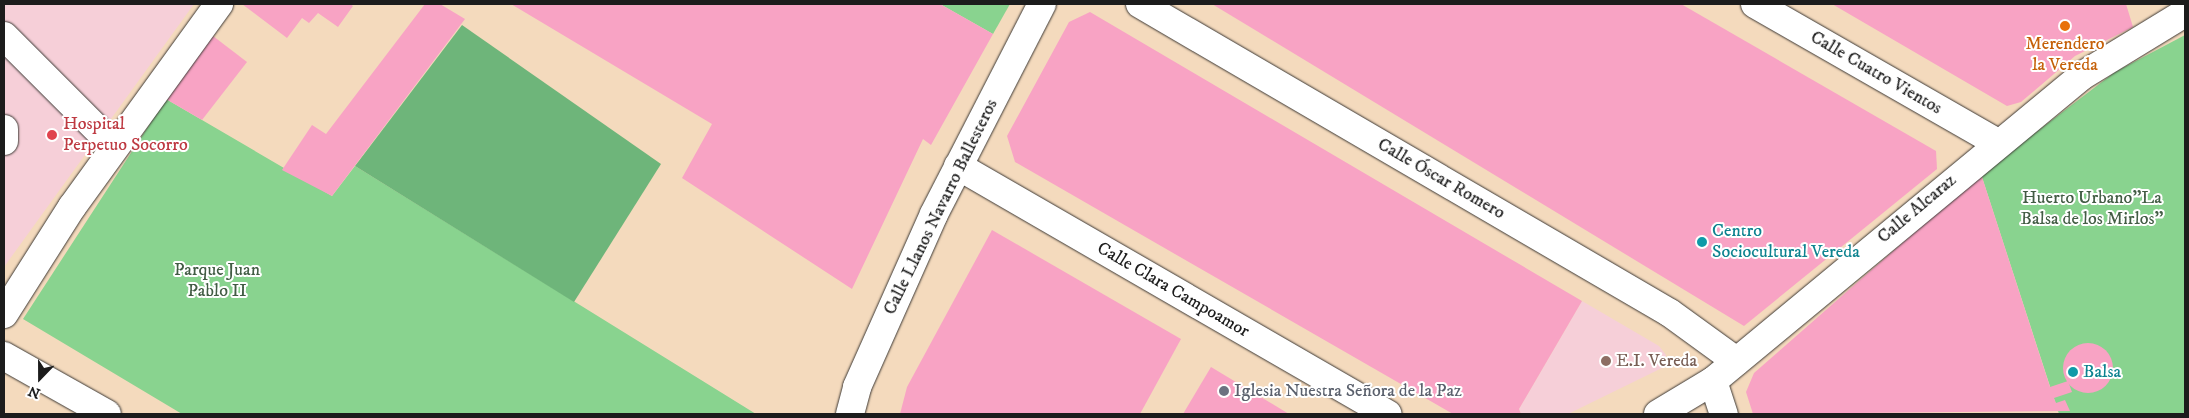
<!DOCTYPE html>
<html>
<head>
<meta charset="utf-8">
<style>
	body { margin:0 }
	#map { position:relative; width:2189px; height:418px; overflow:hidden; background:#f4dabd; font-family:"IM FELL DW Pica",serif }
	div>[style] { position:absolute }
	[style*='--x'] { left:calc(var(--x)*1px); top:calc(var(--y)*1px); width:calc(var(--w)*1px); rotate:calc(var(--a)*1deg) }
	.built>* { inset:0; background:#f6cfd8 }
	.green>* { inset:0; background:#89d38f }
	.forest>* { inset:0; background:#6eb57a }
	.building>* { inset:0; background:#f8a3c4 }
	.round { border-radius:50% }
	.roads { filter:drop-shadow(0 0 1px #3c3834) drop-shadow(0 0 1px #3c3834) }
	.minor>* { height:28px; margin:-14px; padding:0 14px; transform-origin:14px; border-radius:14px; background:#fff }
	.dots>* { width:14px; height:14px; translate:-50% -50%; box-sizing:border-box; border:2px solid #fff; border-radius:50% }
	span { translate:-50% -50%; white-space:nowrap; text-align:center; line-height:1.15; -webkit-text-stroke:4px #fff; paint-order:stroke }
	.food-label { font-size:18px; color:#c56008 }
	.street-label { font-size:18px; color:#1c1c1c }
	.health-label { font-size:18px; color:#be3a42 }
	.left { translate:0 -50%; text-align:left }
	.park-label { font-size:18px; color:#425c44 }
	.culture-label { font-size:18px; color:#0d838f }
	.education-label { font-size:18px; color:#785e54 }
	.worship-label { font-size:18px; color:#5b616d }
	.frame { position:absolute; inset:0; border:5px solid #1c1c1c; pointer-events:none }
	.north { position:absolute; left:15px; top:353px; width:50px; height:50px; -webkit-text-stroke:4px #fff; paint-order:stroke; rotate:202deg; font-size:14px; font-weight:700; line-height:20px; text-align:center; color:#1c1c1c }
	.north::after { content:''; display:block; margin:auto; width:18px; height:22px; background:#1c1c1c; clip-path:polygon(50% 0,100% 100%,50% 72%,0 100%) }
</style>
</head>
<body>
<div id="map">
	<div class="built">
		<i style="clip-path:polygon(4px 4px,194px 4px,4px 267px)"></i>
		<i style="clip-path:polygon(1582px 301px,1659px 346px,1666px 355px,1664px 367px,1568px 414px,1521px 414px,1519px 409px)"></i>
	</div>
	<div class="green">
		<i style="clip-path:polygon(940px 4px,1010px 4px,993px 34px)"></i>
		<i style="clip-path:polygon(2185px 35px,2185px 414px,2059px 414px,1981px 174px,2115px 72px)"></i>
		<i style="clip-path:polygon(166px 99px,332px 196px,355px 166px,756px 414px,182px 414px,23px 319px)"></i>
	</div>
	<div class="forest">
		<i style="clip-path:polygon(462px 25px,661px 164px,574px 302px,355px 166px)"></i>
	</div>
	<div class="building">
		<i style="clip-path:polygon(242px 4px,350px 4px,353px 6px,338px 27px,318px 13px,309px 23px,302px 18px,287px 38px)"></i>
		<i style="clip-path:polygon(425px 4px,440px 4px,465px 19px,332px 196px,282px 170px,312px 125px,326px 134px)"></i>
		<i style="clip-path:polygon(511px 4px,940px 4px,993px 34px,931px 145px,923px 139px,852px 289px,682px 178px,712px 124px)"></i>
		<i style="clip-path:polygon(1212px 4px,1681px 4px,1936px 151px,1937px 169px,1744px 326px)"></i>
		<i style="clip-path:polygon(1832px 4px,2126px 4px,2133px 27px,2075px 56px,2021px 102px,2007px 106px)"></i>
		<i style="clip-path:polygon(1090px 12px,1582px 301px,1519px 409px,1521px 414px,1453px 414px,1015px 162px,1007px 136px,1069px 22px)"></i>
		<i style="clip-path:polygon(213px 36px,247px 62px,202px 120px,166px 99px)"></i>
		<i style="clip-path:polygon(1981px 174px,2050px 387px,2068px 381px,2072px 392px,2054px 398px,2056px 403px,2065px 400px,2070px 411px,1753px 414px,1746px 392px,1754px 373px)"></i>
		<i style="clip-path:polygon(992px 230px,1181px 339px,1140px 414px,900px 414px,907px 387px)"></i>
		<i class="round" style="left:2063px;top:343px;width:50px;height:50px"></i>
		<i style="clip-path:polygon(1211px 367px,1289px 414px,1183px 414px)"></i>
	</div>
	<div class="roads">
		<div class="minor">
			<i style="--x:1140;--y:4;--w:613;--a:30.24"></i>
			<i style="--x:1670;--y:313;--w:82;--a:36"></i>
			<i style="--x:1755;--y:4;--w:278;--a:29.8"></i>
			<i style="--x:4;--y:36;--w:156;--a:45"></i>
			<i style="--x:4;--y:129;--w:12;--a:90"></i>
			<i style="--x:958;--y:166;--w:496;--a:30"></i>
			<i style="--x:4;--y:314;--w:127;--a:-57.6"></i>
			<i style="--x:72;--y:207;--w:251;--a:-54.1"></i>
			<i style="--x:4;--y:356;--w:118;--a:29.4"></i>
			<i style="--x:1713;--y:381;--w:35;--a:72"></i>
			<i style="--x:850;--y:414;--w:28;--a:-75"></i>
			<i style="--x:857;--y:387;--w:189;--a:-66"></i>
			<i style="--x:934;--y:214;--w:236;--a:-62.8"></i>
			<i style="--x:1658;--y:414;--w:64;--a:-31"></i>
			<i style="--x:1713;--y:381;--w:477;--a:-39.6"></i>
			<i style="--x:2080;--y:77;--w:123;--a:-31.4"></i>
		</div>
	</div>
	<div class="dots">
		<i style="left:2065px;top:26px;background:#e8710a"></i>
		<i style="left:52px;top:135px;background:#e0444e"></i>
		<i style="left:1702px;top:242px;background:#0f9aa8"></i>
		<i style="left:1606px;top:361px;background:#8d6e63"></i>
		<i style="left:2073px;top:372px;background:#0f9aa8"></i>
		<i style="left:1224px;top:391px;background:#6b7280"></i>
	</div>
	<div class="food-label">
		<span style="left:2065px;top:55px">Merendero<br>la Vereda</span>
	</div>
	<div class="street-label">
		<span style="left:1876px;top:73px;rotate:30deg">Calle Cuatro Vientos</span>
		<span style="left:1441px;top:179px;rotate:30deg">Calle Óscar Romero</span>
		<span style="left:941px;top:207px;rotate:-64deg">Calle Llanos Navarro Ballesteros</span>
		<span style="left:1917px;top:209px;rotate:-40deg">Calle Alcaraz</span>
		<span style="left:1173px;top:290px;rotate:30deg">Calle Clara Campoamor</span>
	</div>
	<div class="health-label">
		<span class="left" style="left:63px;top:135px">Hospital<br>Perpetuo Socorro</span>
	</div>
	<div class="park-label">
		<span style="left:2092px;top:209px">Huerto Urbano"La<br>Balsa de los Mirlos"</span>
		<span style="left:217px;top:281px">Parque Juan<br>Pablo II</span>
	</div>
	<div class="culture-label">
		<span class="left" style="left:1712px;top:242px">Centro<br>Sociocultural Vereda</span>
		<span class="left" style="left:2083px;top:372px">Balsa</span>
	</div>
	<div class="education-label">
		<span class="left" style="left:1616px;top:361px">E.I. Vereda</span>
	</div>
	<div class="worship-label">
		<span class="left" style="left:1234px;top:391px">Iglesia Nuestra Señora de la Paz</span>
	</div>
	<div class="frame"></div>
	<div class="north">N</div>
</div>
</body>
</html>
